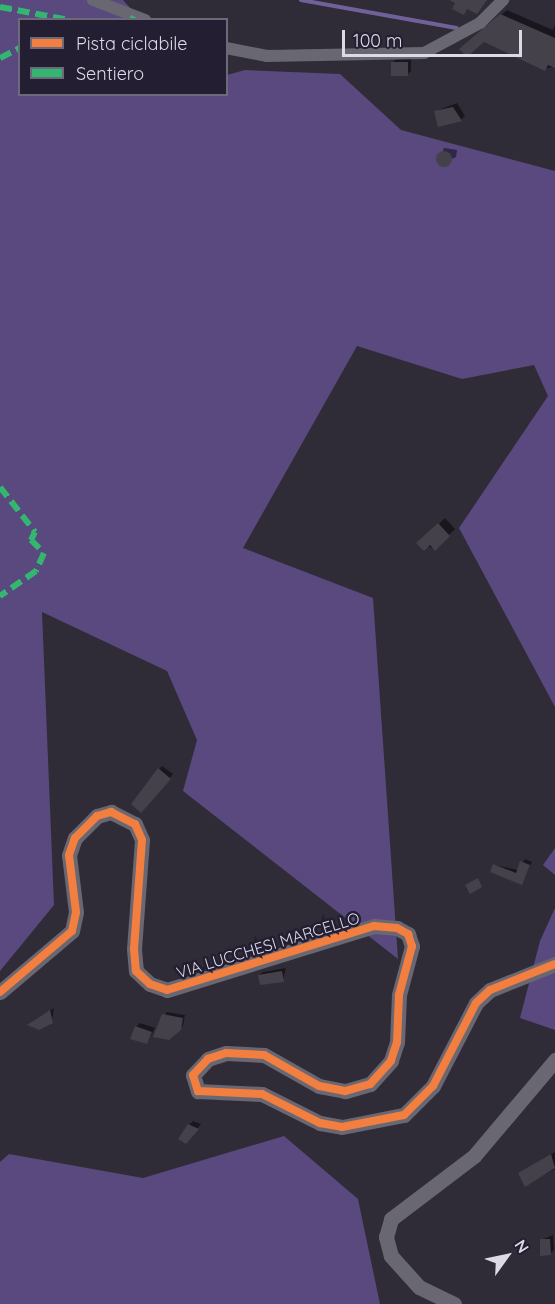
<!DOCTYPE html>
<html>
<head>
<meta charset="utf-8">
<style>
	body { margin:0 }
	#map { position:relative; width:555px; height:1304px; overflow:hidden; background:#2f2c37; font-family:Quicksand,sans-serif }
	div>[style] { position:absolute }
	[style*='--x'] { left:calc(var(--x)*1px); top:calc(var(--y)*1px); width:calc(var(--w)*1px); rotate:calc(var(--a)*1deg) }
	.forest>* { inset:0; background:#59497e }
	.shadow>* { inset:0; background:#0007 }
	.stream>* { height:4px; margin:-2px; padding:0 2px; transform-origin:2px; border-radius:2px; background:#71619a }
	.building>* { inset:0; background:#44414b }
	.round { border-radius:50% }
	.minor>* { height:12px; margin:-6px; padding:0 6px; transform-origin:6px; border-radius:6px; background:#696771 }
	.tertiary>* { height:15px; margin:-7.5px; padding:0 7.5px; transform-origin:7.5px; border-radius:7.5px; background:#696771 }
	.quiet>* { height:6px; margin-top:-3px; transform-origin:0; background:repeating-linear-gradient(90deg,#33b770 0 12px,transparent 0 18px) }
	.cycleway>* { height:8px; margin:-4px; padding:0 4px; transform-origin:4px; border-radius:4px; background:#f27e40 }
	span { translate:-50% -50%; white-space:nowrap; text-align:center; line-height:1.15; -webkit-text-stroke:5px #231e31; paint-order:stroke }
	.street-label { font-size:16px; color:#dcdae7 }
	.legend { position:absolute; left:18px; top:18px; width:210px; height:78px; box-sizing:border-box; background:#231e31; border:2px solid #6d697a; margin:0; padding:8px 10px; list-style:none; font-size:18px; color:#dcdae7 }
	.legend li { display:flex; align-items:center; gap:12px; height:30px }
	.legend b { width:30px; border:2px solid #6d697a }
	.north { position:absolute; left:477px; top:1226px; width:60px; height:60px; -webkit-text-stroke:4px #231e31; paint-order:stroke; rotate:57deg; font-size:16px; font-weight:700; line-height:24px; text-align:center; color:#dcdae7 }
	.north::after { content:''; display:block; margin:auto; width:21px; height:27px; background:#dcdae7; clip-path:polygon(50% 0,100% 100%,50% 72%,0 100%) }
	.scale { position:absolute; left:342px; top:30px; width:180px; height:27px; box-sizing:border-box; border:3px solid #dcdae7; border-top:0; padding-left:8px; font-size:18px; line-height:21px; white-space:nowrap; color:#dcdae7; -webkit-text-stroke:4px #231e31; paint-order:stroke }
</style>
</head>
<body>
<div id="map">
	<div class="forest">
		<i style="clip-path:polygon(0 0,123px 0,140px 19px,20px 20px,20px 94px,226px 94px,227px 75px,245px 70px,340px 74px,401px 130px,555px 171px,555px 707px,459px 528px,548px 396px,534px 365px,462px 379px,357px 346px,243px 548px,373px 598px,398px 959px,183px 791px,197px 740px,167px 671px,42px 612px,54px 905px,0 971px)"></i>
		<i style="clip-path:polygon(555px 848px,555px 875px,543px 865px)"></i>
		<i style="clip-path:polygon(555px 908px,555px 1030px,520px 1018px,540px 941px)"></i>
		<i style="clip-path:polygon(284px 1136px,358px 1199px,380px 1304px,0 1304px,0 1162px,9px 1154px,143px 1178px)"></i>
	</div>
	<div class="shadow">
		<i style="clip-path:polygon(507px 10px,553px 30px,555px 24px,555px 66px,545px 69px,483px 40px,467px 44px)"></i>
		<i style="clip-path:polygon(396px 59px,411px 59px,411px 71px,408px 74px,393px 62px)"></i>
		<i style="clip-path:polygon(457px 103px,465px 116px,461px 120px,436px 111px)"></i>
		<i style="clip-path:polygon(444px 148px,457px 150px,456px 157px,438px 165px)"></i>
		<i style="clip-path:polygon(445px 518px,455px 529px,435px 549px,418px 543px)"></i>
		<i style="clip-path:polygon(162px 766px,173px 774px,144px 808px,159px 769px)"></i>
		<i style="clip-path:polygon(525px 859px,532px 862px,521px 883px,494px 865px,518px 870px)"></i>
		<i style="clip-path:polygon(286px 968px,283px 980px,259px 975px,263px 972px)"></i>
		<i style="clip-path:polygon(54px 1008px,52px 1021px,33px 1021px)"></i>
		<i style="clip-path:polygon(166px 1012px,185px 1015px,183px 1026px,169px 1038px)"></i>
		<i style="clip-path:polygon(140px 1023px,155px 1028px,147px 1043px,136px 1027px)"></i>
		<i style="clip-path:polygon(193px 1121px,201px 1124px,190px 1138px,189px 1125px)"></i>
		<i style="clip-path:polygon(555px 1152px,555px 1169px,525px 1185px,524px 1170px)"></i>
		<i style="clip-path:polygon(553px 1235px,554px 1250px,550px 1254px,541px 1240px)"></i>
	</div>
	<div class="stream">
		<i style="--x:301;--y:0;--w:158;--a:10.2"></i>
	</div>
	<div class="building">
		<i style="clip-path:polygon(449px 0,487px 0,477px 14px,467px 9px,464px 15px,452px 9px,455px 3px)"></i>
		<i style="clip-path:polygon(500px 14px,555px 38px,555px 68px,548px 65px,545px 71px,484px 42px,467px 57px,459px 49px)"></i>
		<i style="clip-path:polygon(391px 62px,408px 62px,408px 76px,391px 76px)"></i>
		<i style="clip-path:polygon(453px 107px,462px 121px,438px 127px,434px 111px)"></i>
		<i class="round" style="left:436px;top:151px;width:16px;height:16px"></i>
		<i style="clip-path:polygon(438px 523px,450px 536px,435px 551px,430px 545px,424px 551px,416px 543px)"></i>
		<i style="clip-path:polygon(158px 768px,171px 779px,141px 813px,131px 804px)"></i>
		<i style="clip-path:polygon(520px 861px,530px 865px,522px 885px,490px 872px,493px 864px,516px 873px)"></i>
		<i style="clip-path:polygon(478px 878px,482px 887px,470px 894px,465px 885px)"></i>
		<i style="clip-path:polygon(282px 971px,284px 982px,260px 985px,258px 975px)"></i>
		<i style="clip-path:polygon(50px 1010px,53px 1023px,39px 1030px,27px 1025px)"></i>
		<i style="clip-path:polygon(162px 1014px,183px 1018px,181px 1030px,169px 1040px,153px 1037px)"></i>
		<i style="clip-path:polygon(135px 1026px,152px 1032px,147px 1044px,130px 1039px)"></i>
		<i style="clip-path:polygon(188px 1124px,199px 1129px,186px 1144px,178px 1139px)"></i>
		<i style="clip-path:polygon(551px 1154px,555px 1168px,525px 1187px,518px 1173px)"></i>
		<i style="clip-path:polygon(540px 1239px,550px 1239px,551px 1255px,540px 1256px)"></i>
	</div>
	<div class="minor">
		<i style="--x:93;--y:0;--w:56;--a:21"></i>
		<i style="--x:226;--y:48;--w:42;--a:11"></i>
		<i style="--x:267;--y:56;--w:157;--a:-1.1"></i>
		<i style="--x:424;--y:53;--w:64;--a:-28.2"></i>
		<i style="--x:480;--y:23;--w:33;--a:-45"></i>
	</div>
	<div class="tertiary">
		<i style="--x:0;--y:992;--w:94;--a:-40.3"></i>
		<i style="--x:72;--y:931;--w:19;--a:-78"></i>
		<i style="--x:76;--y:912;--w:57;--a:-97"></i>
		<i style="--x:69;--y:855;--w:18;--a:-71"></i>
		<i style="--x:75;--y:838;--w:31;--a:-45"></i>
		<i style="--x:97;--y:816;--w:15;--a:-16"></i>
		<i style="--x:111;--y:812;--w:27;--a:27"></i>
		<i style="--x:135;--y:824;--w:17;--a:66"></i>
		<i style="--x:142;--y:840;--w:109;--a:94.2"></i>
		<i style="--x:134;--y:949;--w:22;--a:85"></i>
		<i style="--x:136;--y:971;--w:19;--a:43"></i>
		<i style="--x:150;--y:984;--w:18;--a:19"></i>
		<i style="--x:167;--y:990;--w:217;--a:-17.2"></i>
		<i style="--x:374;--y:926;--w:23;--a:5"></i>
		<i style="--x:397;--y:928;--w:13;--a:29"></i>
		<i style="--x:408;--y:934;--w:13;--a:72"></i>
		<i style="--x:412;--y:946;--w:51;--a:104.9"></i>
		<i style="--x:399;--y:995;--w:47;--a:92.4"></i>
		<i style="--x:397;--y:1042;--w:20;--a:108"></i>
		<i style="--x:391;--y:1061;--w:31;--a:132"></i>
		<i style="--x:370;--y:1084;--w:26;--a:164"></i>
		<i style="--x:345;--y:1091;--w:26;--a:-169"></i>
		<i style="--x:319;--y:1086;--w:63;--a:-150.6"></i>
		<i style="--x:264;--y:1055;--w:38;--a:-177"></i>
		<i style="--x:226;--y:1053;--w:19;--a:162"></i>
		<i style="--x:208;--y:1059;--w:22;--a:133"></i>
		<i style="--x:193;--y:1075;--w:17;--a:73"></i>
		<i style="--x:198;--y:1091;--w:64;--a:2.7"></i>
		<i style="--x:262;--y:1094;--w:65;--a:26.6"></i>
		<i style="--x:320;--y:1123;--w:22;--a:10"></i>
		<i style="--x:342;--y:1127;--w:63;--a:-11"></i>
		<i style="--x:404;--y:1115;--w:41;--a:-45"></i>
		<i style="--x:433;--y:1086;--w:93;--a:-62.6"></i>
		<i style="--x:476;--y:1003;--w:19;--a:-43"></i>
		<i style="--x:490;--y:990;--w:70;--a:-21.8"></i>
		<i style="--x:454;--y:1304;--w:39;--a:-154"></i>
		<i style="--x:419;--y:1287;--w:42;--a:-132.1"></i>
		<i style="--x:391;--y:1256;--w:20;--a:-105"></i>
		<i style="--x:386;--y:1237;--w:19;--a:-74"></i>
		<i style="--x:391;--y:1219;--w:104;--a:-37.2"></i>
		<i style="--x:474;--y:1156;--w:126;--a:-49.8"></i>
	</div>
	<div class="quiet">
		<i style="--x:0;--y:7;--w:70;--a:10.7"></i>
		<i style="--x:132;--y:20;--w:4;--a:-63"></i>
		<i style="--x:0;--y:58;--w:22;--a:-27"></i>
		<i style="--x:0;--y:487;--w:57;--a:52.1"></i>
		<i style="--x:35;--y:532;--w:9;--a:117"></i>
		<i style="--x:31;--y:540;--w:18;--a:45"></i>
		<i style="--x:44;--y:553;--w:20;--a:114"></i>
		<i style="--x:36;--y:571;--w:44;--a:145.2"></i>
	</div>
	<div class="cycleway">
		<i style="--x:0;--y:992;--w:94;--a:-40.3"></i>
		<i style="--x:72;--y:931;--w:19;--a:-78"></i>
		<i style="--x:76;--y:912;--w:57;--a:-97"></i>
		<i style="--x:69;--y:855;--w:18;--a:-71"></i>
		<i style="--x:75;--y:838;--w:31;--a:-45"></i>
		<i style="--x:97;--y:816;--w:15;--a:-16"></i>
		<i style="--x:111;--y:812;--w:27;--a:27"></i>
		<i style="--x:135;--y:824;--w:17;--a:66"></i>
		<i style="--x:142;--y:840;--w:109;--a:94.2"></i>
		<i style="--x:134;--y:949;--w:22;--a:85"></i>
		<i style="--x:136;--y:971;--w:19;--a:43"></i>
		<i style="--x:150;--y:984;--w:18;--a:19"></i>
		<i style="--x:167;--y:990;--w:217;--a:-17.2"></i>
		<i style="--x:374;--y:926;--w:23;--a:5"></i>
		<i style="--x:397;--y:928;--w:13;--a:29"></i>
		<i style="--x:408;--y:934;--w:13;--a:72"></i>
		<i style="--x:412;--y:946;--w:51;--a:104.9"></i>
		<i style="--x:399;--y:995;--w:47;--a:92.4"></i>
		<i style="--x:397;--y:1042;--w:20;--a:108"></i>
		<i style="--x:391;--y:1061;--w:31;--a:132"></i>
		<i style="--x:370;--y:1084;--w:26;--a:164"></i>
		<i style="--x:345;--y:1091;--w:26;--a:-169"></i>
		<i style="--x:319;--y:1086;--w:63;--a:-150.6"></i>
		<i style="--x:264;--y:1055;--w:38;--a:-177"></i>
		<i style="--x:226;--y:1053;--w:19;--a:162"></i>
		<i style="--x:208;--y:1059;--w:22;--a:133"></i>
		<i style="--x:193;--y:1075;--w:17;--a:73"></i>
		<i style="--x:198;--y:1091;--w:64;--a:2.7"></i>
		<i style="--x:262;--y:1094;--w:65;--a:26.6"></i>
		<i style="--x:320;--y:1123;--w:22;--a:10"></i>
		<i style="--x:342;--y:1127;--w:63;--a:-11"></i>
		<i style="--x:404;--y:1115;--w:41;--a:-45"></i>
		<i style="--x:433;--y:1086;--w:93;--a:-62.6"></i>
		<i style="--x:476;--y:1003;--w:19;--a:-43"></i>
		<i style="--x:490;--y:990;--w:70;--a:-21.8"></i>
	</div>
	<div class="street-label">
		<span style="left:268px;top:945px;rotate:-17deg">VIA LUCCHESI MARCELLO</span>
	</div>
	<ul class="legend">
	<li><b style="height:8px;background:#f27e40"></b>Pista ciclabile</li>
	<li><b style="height:8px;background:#33b770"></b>Sentiero</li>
	</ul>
	<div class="north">N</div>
	<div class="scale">100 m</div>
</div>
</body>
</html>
